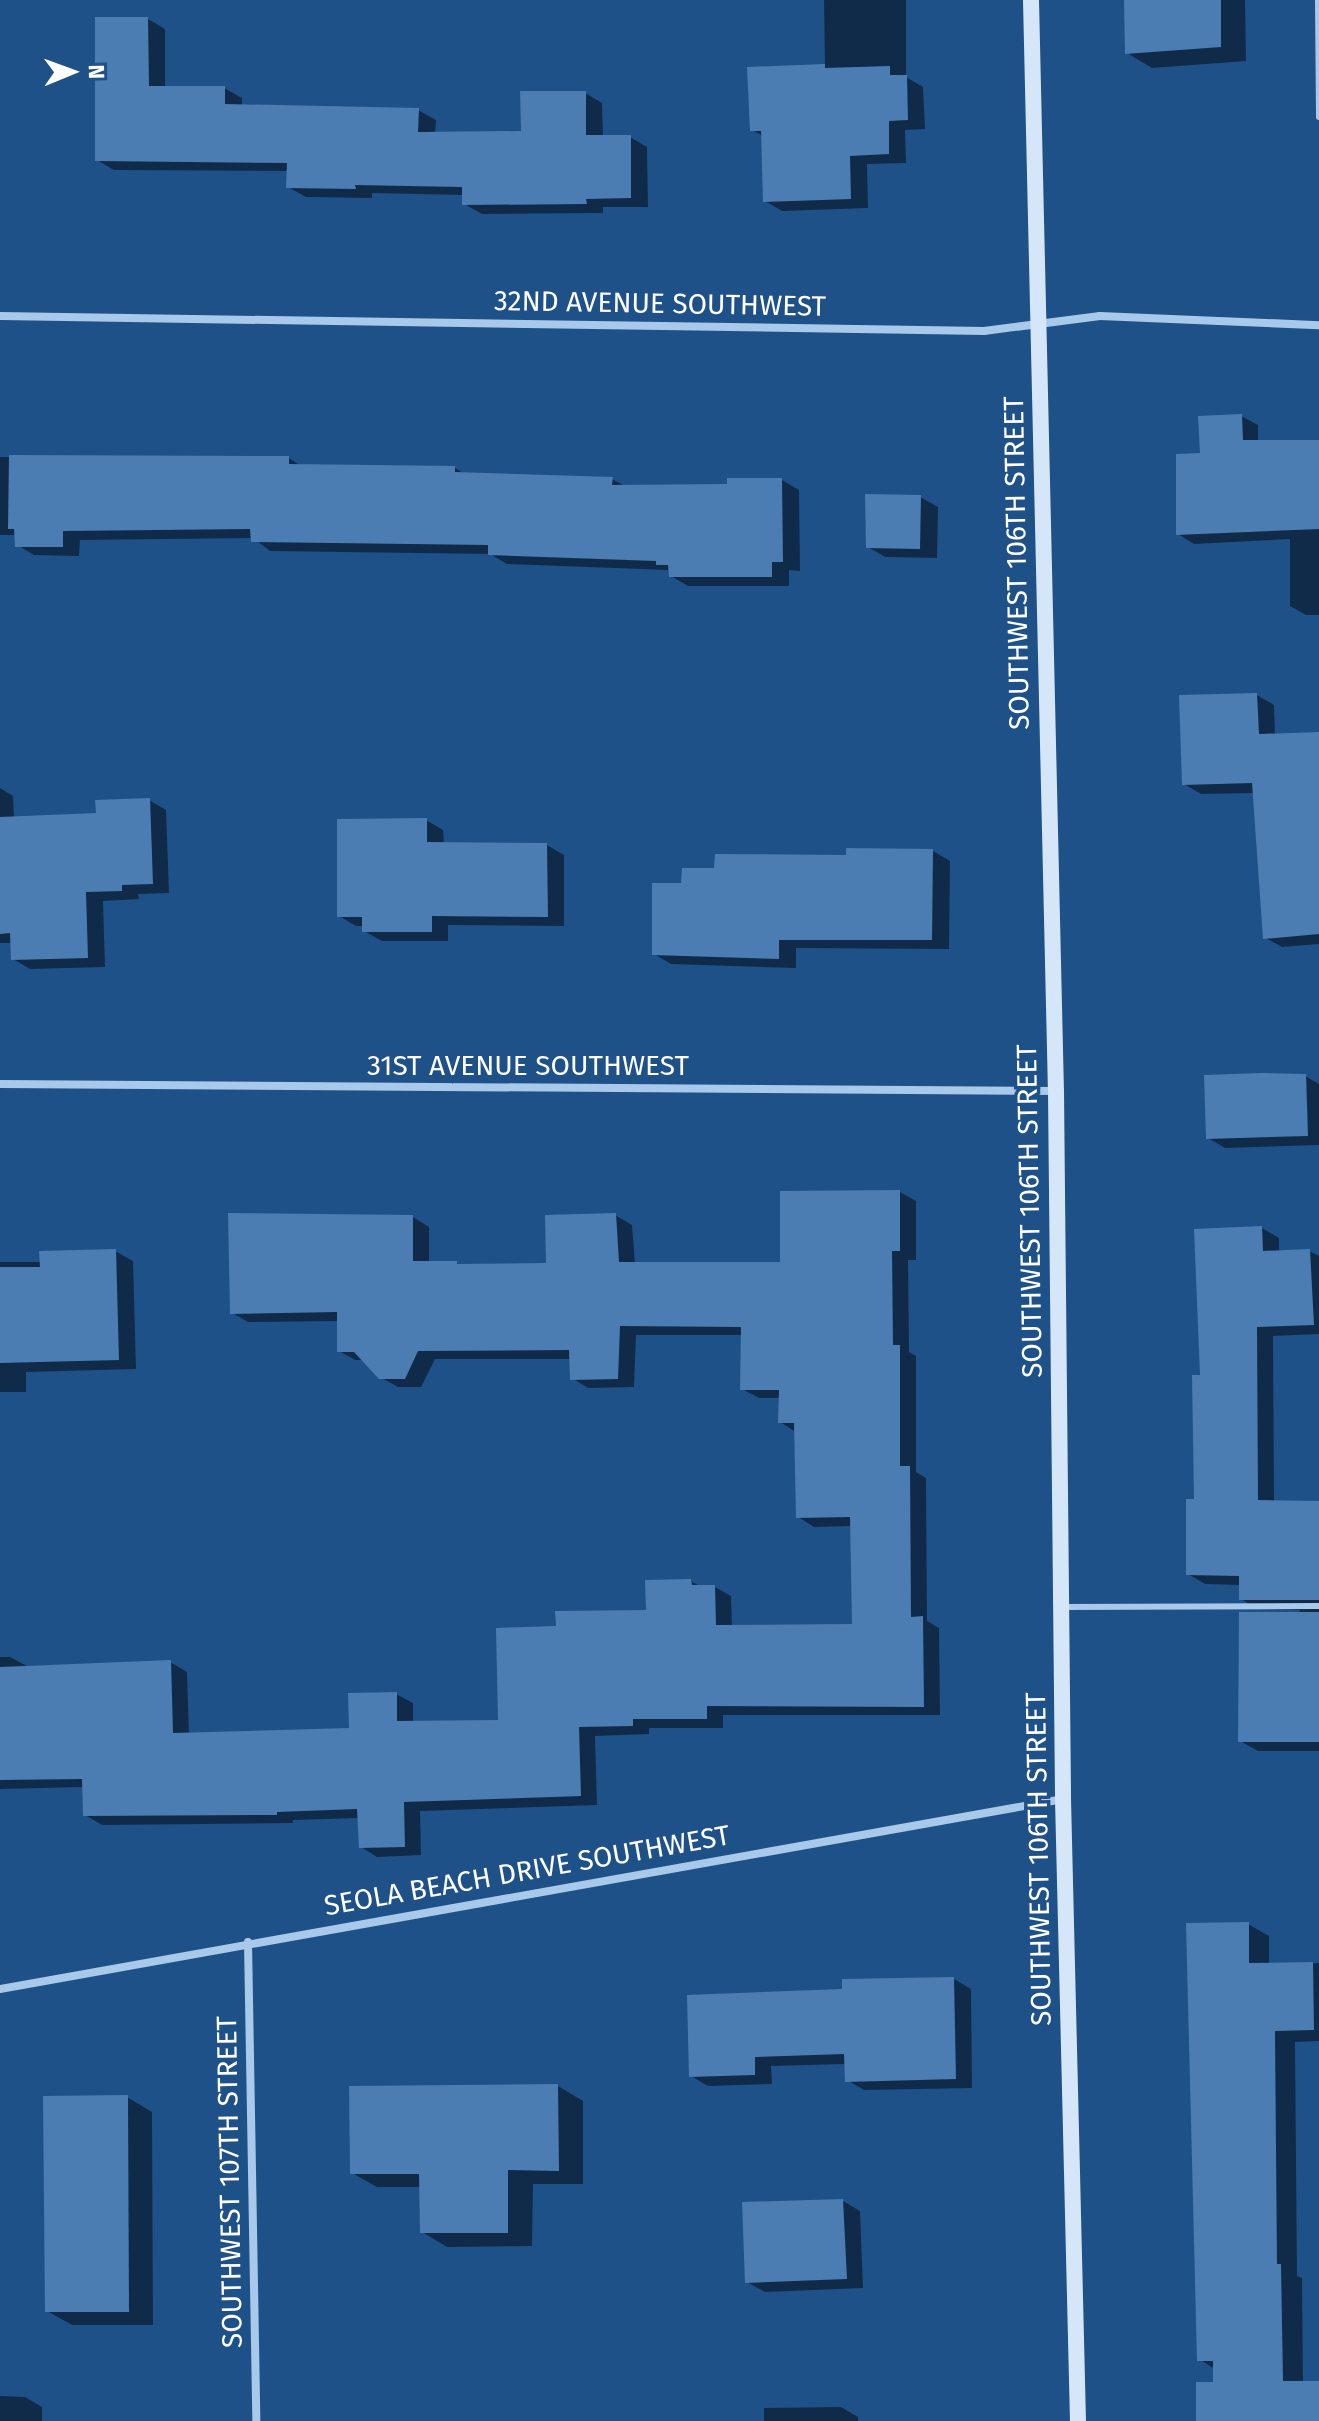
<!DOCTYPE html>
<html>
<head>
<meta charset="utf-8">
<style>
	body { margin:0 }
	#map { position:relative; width:1319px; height:2421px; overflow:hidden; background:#1f5189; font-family:"Fira Sans",sans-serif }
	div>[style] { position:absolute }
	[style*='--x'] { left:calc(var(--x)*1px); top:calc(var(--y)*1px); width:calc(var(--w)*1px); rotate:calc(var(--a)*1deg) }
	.shadow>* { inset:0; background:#0007 }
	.building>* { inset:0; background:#4b7db2 }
	.lane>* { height:6px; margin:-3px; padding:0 3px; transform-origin:3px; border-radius:3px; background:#a9c9eb }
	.street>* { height:8px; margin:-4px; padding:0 4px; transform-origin:4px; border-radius:4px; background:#a9c9eb }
	.secondary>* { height:16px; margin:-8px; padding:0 8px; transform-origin:8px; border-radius:8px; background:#d5e6f8 }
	span { translate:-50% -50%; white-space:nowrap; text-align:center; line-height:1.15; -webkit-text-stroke:7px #1f5189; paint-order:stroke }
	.street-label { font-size:28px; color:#fff }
	.north { position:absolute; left:32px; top:32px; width:80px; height:80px; -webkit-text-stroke:6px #1f5189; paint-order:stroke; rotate:89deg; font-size:22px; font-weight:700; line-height:32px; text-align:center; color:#fff }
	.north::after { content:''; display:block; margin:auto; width:28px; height:36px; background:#fff; clip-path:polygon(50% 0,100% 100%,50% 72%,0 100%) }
</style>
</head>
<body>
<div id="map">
	<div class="shadow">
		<i style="clip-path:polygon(824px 0,906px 0,906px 77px,923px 87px,925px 129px,905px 130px,906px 163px,867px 164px,868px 208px,782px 211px,765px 201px,763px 136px,752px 130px,825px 66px)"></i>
		<i style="clip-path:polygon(1126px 0,1245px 0,1246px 61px,1152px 68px,1127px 53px)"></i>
		<i style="clip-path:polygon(148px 19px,165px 29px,165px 88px,224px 88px,242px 98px,242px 106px,418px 110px,436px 120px,435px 134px,523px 133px,585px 93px,602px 103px,603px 137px,630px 137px,647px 147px,648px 207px,603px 207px,603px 213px,482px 214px,464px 204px,464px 195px,372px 193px,372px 198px,306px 197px,288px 187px,289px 171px,114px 170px,97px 160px)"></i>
		<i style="clip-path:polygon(1241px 416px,1258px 425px,1258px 442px,1319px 442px,1319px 615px,1306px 615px,1290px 606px,1290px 539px,1194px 544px,1178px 534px,1202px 455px)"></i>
		<i style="clip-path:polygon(0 457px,289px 458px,301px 466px,455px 468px,465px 474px,612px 479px,627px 487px,729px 486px,782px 480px,799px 490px,800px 571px,789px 570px,789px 586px,688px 586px,671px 576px,668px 570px,507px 564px,490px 554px,270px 551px,253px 538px,80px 540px,79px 556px,34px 555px,17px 545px,16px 535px,0 535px)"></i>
		<i style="clip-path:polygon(920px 497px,938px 507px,937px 558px,885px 557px,868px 547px)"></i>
		<i style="clip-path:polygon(1257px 695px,1274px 705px,1275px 736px,1319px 734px,1319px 944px,1282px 947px,1264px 937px,1254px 793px,1201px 794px,1184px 784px)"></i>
		<i style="clip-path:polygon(0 788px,13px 796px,14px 818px,98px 815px,149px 800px,166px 810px,169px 893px,138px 894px,139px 899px,103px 901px,105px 967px,30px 969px,13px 959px,13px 943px,0 943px)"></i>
		<i style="clip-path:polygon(426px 820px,443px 830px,444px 844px,547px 845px,564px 855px,564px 926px,448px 925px,448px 941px,382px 941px,364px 931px,364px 926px,356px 926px,339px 916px)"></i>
		<i style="clip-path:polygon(933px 851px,950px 861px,949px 949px,796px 948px,796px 968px,671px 964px,654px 954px,683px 885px,716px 870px)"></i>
		<i style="clip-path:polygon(1305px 1076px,1319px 1084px,1319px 1145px,1225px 1148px,1208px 1138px)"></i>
		<i style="clip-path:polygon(900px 1192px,916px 1201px,916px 1260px,908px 1260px,909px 1352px,916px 1356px,916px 1472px,926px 1478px,927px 1621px,939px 1628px,940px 1715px,723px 1715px,723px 1728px,649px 1728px,649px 1734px,595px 1736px,597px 1805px,420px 1811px,421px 1855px,377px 1857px,361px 1847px,360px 1818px,293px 1820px,293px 1823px,102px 1825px,85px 1815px,84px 1787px,0 1789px,0 1657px,10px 1657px,27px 1666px,170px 1662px,187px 1672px,189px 1735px,351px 1730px,396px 1694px,413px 1703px,413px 1723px,500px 1721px,558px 1628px,648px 1612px,691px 1581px,701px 1587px,715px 1587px,731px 1596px,732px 1627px,854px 1626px,852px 1526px,814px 1527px,798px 1517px,796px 1432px,780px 1422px,781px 1398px,759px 1398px,742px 1389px,743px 1335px,636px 1335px,634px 1387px,588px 1388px,572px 1378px,571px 1359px,435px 1359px,421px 1387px,398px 1387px,380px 1377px,364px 1360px,355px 1360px,339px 1351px,339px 1321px,248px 1322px,232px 1313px,413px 1217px,429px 1227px,429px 1263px,456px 1263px,462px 1266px,548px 1265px,615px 1215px,632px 1225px,635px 1264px,782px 1264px)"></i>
		<i style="clip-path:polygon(1262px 1228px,1279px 1238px,1279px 1252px,1309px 1251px,1319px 1256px,1319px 1334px,1273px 1336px,1274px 1502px,1319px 1503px,1319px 1751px,1258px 1751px,1240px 1741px,1300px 1610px,1258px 1609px,1241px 1599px,1241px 1585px,1205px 1584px,1188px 1574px,1196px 1501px,1202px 1377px)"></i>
		<i style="clip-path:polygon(115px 1251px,133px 1261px,136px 1369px,26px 1372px,26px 1392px,0 1392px,0 1262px,42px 1262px)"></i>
		<i style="clip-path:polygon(1248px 1924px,1269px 1936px,1269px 1965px,1319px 1963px,1319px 2041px,1295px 2042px,1297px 2276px,1302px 2278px,1303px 2383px,1319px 2383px,1319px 2421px,1216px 2421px,1215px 2369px,1199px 2359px)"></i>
		<i style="clip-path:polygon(954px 1979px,971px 1989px,972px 2088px,864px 2090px,847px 2080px,846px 2064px,771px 2066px,772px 2084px,708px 2086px,691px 2076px,844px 1991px)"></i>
		<i style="clip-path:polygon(558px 2086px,583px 2101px,583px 2184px,533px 2184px,532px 2246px,447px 2247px,422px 2232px,422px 2187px,377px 2187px,352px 2173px)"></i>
		<i style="clip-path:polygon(127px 2097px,152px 2112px,153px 2325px,72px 2325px,47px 2311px)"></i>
		<i style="clip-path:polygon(843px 2201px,860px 2211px,863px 2288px,765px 2292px,747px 2282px)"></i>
		<i style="clip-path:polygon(0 2396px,25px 2397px,42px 2407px,42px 2421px,0 2421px)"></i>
		<i style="clip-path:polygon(841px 2407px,858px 2417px,858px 2421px,764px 2421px,764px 2408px)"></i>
	</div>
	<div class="building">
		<i style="clip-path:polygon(1124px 0,1221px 0,1221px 47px,1125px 54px)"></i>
		<i style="clip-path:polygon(95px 17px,148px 17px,149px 86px,225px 86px,225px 104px,419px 108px,418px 132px,521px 131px,520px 91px,586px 91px,586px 135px,631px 135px,631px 198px,586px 199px,587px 204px,462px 205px,462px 187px,355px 185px,356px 189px,286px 188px,287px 163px,95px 161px)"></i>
		<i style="clip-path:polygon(825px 64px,825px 68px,890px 66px,890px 75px,907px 75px,908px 120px,889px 121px,889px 154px,850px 156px,851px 199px,763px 202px,761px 131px,750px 131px,747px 67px)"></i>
		<i style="clip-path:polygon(1242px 414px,1243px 440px,1319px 440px,1319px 529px,1176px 535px,1176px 454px,1200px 453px,1198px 416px)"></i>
		<i style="clip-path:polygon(9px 455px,289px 456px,289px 464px,455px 466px,455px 472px,613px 477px,612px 485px,727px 484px,727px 478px,782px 478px,783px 562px,772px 562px,772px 577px,669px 577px,668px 565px,656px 565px,656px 561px,488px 555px,488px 545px,251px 542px,250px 529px,63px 531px,63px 547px,15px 547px,14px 529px,8px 529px)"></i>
		<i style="clip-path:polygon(865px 494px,921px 495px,920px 549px,866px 548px)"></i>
		<i style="clip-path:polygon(1257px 693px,1259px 734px,1319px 732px,1319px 934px,1263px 939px,1252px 783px,1182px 785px,1179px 695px)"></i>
		<i style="clip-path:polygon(150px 798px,153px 884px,122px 885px,122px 891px,86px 892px,88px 958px,11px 960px,10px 933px,0 934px,0 817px,96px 813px,95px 800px)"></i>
		<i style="clip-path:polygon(427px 818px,427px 842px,547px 843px,548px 917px,432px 916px,432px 932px,362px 932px,362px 917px,337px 917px,337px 819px)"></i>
		<i style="clip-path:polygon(846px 848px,933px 849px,932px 940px,779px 940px,779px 959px,652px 955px,652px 883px,681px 883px,682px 868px,714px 868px,715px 854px,846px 855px)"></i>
		<i style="clip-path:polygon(1262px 1073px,1306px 1074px,1308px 1136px,1206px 1139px,1204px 1075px)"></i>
		<i style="clip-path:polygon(900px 1190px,900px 1251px,892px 1251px,893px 1345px,900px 1345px,900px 1466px,910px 1466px,911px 1617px,923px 1616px,924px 1707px,707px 1706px,707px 1719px,633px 1719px,633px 1726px,579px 1727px,581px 1796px,404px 1802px,405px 1847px,359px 1848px,357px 1809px,277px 1812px,277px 1815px,83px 1816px,82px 1779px,0 1780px,0 1667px,171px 1660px,173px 1733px,349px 1728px,348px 1693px,397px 1692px,397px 1721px,498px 1720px,496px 1628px,556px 1626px,555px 1611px,646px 1610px,645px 1580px,691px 1579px,692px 1585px,715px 1585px,716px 1625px,852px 1624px,850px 1517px,796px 1518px,794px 1423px,778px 1423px,779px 1390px,740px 1390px,741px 1327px,620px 1326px,618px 1379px,570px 1380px,569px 1350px,418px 1351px,405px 1379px,379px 1379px,354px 1352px,337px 1352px,337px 1312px,230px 1314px,228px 1213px,413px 1215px,413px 1261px,457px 1261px,457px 1264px,546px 1263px,545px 1215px,616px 1213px,619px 1262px,780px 1262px,780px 1191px)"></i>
		<i style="clip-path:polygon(1262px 1226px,1263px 1251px,1310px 1249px,1314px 1325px,1257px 1327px,1258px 1500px,1319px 1501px,1319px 1600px,1239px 1600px,1239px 1576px,1186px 1575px,1186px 1499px,1194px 1499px,1192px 1375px,1200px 1375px,1194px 1229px)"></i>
		<i style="clip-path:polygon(116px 1249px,119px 1360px,0 1363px,0 1267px,40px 1267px,39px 1251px)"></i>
		<i style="clip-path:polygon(1239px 1612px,1319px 1612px,1319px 1742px,1238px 1742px)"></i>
		<i style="clip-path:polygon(1249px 1922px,1249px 1963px,1313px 1962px,1314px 2030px,1275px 2031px,1277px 2264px,1281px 2264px,1283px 2381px,1319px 2381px,1319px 2421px,1196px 2421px,1196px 2382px,1213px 2382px,1213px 2361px,1197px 2361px,1186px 1923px)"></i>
		<i style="clip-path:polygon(954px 1977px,956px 2079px,845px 2082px,844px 2054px,755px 2057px,755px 2075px,689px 2077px,687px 1995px,842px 1989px,842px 1979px)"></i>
		<i style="clip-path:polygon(558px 2084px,559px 2171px,508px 2170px,508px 2233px,420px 2233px,419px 2174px,350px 2174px,349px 2086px)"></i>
		<i style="clip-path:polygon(128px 2095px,129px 2312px,45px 2312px,43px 2096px)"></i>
		<i style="clip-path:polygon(843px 2199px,847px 2279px,745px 2283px,742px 2202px)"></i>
	</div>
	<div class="lane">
		<i style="--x:1318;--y:0;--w:117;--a:89.5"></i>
		<i style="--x:1064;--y:1607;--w:255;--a:-0.2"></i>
	</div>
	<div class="street">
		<i style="--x:0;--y:316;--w:984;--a:0.87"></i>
		<i style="--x:984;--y:331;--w:117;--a:-7.4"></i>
		<i style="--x:1100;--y:316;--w:219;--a:2.4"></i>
		<i style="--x:0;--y:1084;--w:1056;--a:0.38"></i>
		<i style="--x:248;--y:1942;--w:479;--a:89"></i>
		<i style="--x:0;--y:1989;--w:1080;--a:-10.13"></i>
	</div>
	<div class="secondary">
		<i style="--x:1031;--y:0;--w:1091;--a:88.69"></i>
		<i style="--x:1056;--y:1091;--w:708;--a:89.43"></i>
		<i style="--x:1063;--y:1799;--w:622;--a:88.62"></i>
	</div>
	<div class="street-label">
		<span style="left:660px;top:304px;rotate:1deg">32ND AVENUE SOUTHWEST</span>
		<span style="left:1017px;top:563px;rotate:-91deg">SOUTHWEST 106TH STREET</span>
		<span style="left:528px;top:1066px">31ST AVENUE SOUTHWEST</span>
		<span style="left:1030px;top:1211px;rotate:-91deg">SOUTHWEST 106TH STREET</span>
		<span style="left:1039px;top:1859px;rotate:-91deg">SOUTHWEST 106TH STREET</span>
		<span style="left:527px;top:1871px;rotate:-10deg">SEOLA BEACH DRIVE SOUTHWEST</span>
		<span style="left:230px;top:2182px;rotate:-91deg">SOUTHWEST 107TH STREET</span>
	</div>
	<div class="north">N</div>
</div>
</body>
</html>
